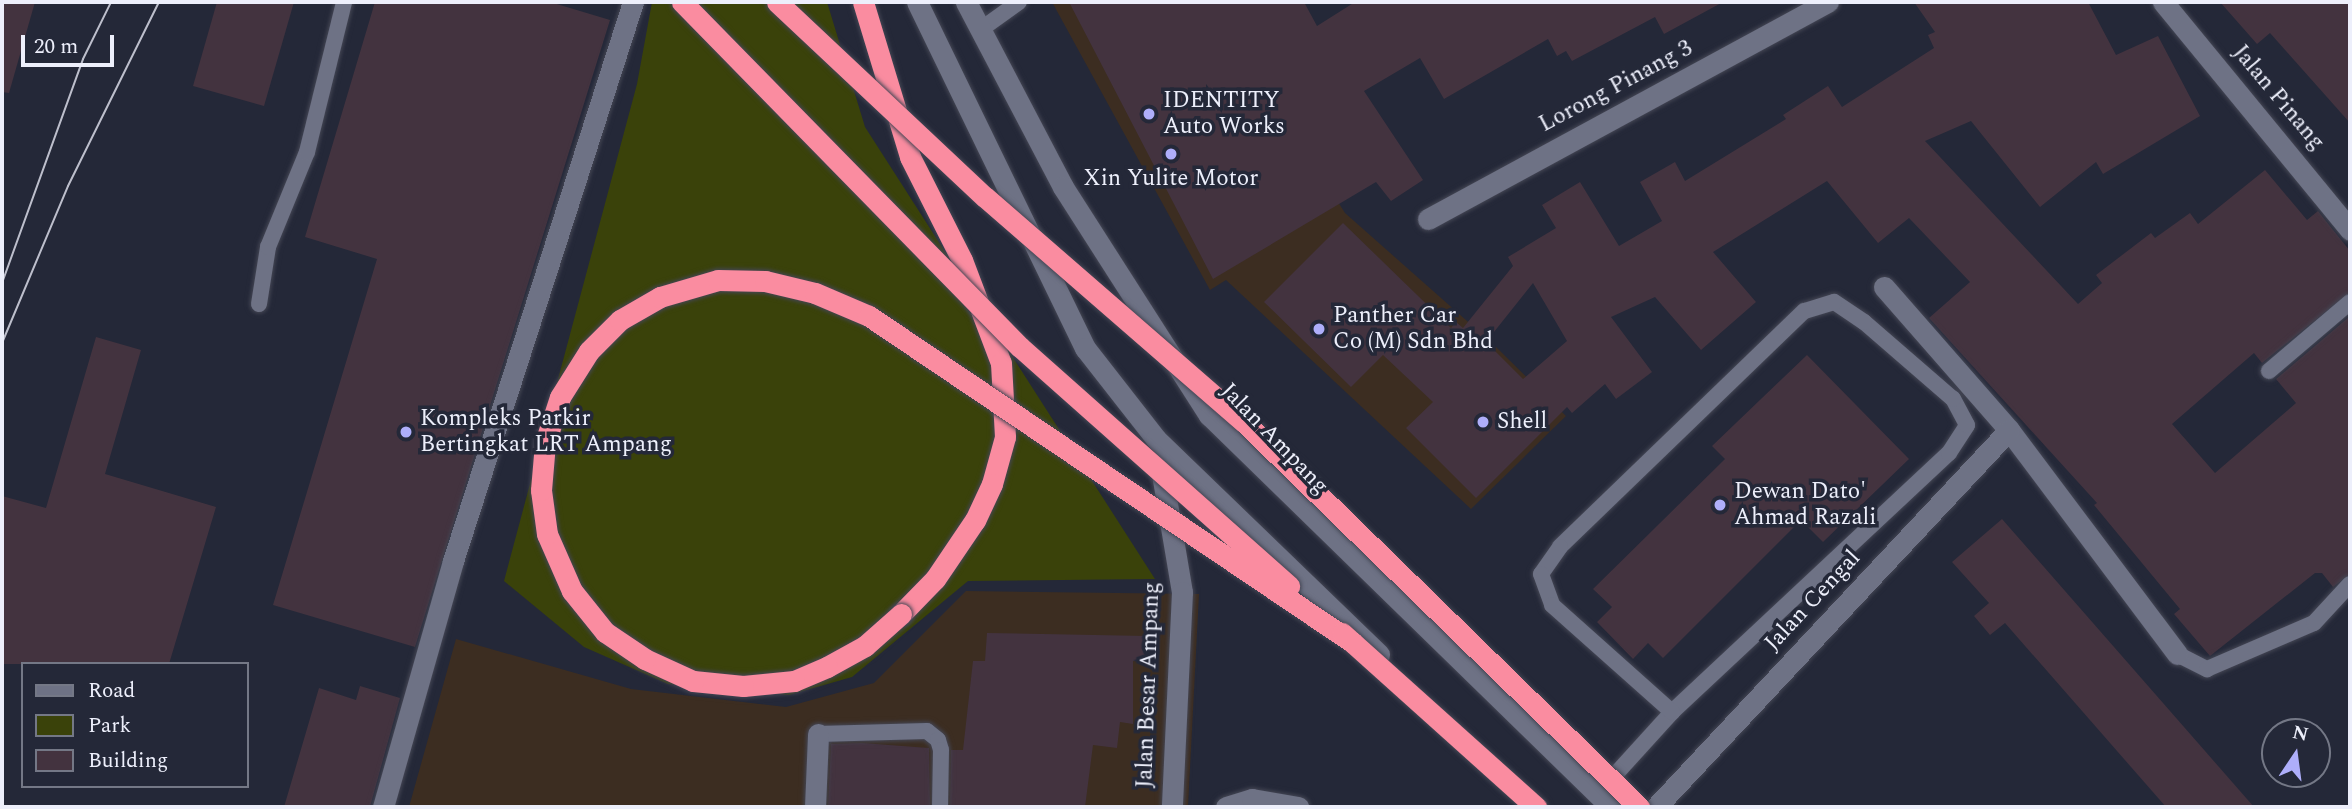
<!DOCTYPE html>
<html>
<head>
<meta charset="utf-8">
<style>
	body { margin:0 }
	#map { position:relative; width:2352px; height:809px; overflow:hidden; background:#242838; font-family:Spectral,serif }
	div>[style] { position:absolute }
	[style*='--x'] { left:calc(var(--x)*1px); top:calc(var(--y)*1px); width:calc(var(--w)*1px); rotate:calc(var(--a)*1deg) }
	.commercial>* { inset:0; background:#3c2d21 }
	.green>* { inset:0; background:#3a420a }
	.building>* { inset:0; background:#43333f }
	.roads { filter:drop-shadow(0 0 2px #444654) drop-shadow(0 0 2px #444654) }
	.lane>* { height:16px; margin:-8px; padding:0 8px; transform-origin:8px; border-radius:8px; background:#6e7285 }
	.street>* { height:21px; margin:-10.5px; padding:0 10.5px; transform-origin:10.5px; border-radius:10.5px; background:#6e7285 }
	.secondary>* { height:21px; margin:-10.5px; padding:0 10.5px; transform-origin:10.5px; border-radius:10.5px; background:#6e7285 }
	.highway>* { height:21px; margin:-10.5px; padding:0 10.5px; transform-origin:10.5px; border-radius:10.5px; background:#fa8ca0 }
	.tram>* { height:2px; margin:-1px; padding:0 1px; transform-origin:1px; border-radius:1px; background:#bdbfcc }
	.bridges { filter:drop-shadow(0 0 2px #444654) drop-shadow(0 0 2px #444654) }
	.highway-bridge>* { height:21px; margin:-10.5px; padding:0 10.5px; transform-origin:10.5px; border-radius:10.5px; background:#fa8ca0 }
	.dots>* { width:19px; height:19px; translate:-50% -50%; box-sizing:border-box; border:4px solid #242838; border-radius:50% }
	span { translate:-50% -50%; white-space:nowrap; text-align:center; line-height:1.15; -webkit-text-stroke:7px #242838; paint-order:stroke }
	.street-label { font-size:23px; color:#edeffb }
	.poi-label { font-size:23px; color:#edeffb }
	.left { translate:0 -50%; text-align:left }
	.frame { position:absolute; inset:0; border:4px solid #edeffb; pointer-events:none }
	.legend { position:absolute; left:21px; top:662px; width:228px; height:126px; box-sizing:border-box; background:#242838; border:2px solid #747886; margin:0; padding:9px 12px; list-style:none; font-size:21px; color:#edeffb }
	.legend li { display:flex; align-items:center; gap:14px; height:35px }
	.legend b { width:35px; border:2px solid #747886 }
	.north { position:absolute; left:2261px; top:718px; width:70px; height:70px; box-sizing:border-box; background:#242838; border:2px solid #747886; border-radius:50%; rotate:13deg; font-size:19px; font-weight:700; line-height:28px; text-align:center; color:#edeffb }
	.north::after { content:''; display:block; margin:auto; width:24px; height:32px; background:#aeaefa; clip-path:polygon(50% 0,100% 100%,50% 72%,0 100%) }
	.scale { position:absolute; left:21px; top:35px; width:93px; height:32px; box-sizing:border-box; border:4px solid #edeffb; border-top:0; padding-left:9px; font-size:21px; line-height:24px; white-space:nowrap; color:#edeffb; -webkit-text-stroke:5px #242838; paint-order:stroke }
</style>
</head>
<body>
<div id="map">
	<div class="commercial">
		<i style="clip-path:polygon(1052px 2px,1228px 2px,1285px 119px,1345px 213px,1493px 344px,1566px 416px,1471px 509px,1226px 280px,1210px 290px)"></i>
		<i style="clip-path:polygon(966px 591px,1199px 594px,1188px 807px,409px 807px,456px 639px,631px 689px,786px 707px,874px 683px)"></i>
	</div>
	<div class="green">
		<i style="clip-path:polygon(652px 2px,827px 2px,865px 127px,1155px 579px,968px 581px,852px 677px,789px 695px,668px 684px,584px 647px,504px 581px,637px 84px)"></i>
	</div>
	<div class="building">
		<i style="clip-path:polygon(2px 2px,35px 2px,9px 93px,2px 92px)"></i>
		<i style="clip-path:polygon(217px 2px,294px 2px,264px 106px,193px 86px)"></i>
		<i style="clip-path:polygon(375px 2px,550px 2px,610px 20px,415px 647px,273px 605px,377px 259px,305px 237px)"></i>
		<i style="clip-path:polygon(1069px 2px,1304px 2px,1317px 26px,1355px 2px,1723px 2px,1664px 34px,1655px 17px,1572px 61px,1566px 51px,1557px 56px,1548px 39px,1444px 99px,1420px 58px,1364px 91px,1423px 180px,1391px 201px,1376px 182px,1213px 279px)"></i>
		<i style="clip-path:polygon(evenodd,1914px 2px,2088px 2px,2116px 55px,2158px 36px,2200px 116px,2103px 174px,2096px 162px,2040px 207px,1971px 121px,1925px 141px,2078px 304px,2102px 283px,2096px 275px,2151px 233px,2155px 238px,2190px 213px,2198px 224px,2265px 170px,2307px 220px,2318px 211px,2350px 251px,2350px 292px,2262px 363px,2254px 353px,2172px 424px,2215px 473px,2296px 403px,2276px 379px,2350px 316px,2350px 574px,2333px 587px,2322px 573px,2315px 573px,2210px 656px,2174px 614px,2180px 609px,2094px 505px,2097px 503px,1929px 318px,1970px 282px,1909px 218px,1878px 243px,1827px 181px,1713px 252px,1756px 302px,1701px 350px,1655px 297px,1611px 317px,1652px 372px,1616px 399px,1605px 384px,1572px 413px,1567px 407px,1476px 498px,1406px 428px,1433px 402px,1383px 355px,1351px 387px,1264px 302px,1343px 223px,1451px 328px,1456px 322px,1463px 328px,1513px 266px,1508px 257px,1556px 228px,1542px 205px,1580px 182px,1619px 246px,1662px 221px,1640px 182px,1675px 162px,1685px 181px,1786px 119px,1783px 115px,1828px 86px,1842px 107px,1934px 48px,1928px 35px,1935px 32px,1914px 2px,1533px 283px,1567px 341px,1523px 379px,1486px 342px,1533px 283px)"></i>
		<i style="clip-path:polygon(2220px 2px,2350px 2px,2350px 123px,2270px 33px,2257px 44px)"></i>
		<i style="clip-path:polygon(96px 337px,141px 350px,105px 474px,216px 507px,169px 664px,2px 664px,2px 496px,46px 508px)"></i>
		<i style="clip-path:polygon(1807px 355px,1909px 459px,1823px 542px,1801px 520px,1663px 658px,1648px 643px,1633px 659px,1597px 622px,1612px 607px,1593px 589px,1725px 459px,1712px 446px)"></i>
		<i style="clip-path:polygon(2002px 519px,2254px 807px,2166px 807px,2005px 623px,1990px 635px,1974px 616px,1989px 603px,1952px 562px)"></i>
		<i style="clip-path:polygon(987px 633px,1147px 636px,1146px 660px,1133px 661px,1133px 724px,1120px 722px,1117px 748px,1093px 745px,1085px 807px,950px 807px,951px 750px,963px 750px,973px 661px,985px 661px)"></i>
		<i style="clip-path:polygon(360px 686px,400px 698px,370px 807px,284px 807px,319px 688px,356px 700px)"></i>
		<i style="clip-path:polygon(862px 743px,929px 748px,930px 807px,828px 807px,831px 744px)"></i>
	</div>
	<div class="roads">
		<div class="lane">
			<i style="--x:980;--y:30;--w:48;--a:-35.7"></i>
			<i style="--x:259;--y:304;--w:58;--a:-81"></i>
			<i style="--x:268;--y:247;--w:103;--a:-67.7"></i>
			<i style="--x:307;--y:152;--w:154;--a:-76.1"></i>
			<i style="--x:2269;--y:371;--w:106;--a:-40.4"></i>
			<i style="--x:2177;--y:654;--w:34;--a:27"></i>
			<i style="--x:2207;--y:669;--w:116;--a:-23.3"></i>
			<i style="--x:2314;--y:623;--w:53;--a:-47.3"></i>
			<i style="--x:818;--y:734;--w:109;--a:-1.6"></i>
			<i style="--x:927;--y:731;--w:14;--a:39"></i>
			<i style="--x:938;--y:740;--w:10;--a:73"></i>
			<i style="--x:941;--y:750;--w:57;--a:91"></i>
			<i style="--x:1604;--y:787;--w:101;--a:-47.8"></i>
			<i style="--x:1672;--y:712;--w:379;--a:-43.1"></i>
			<i style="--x:1949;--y:453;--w:33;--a:-57"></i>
			<i style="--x:1967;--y:425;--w:30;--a:-118"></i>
			<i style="--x:1953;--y:399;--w:118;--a:-139.1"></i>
			<i style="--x:1864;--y:322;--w:36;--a:-146"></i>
			<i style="--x:1834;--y:302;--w:31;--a:163"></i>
			<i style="--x:1804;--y:311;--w:339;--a:136"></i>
			<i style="--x:1560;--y:547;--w:33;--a:125"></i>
			<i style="--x:1541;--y:574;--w:33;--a:70"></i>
			<i style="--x:1552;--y:605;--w:161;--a:41.7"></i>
		</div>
		<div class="street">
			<i style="--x:2163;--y:2;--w:295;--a:50.6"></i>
			<i style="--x:1428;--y:219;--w:455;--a:-28.5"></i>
			<i style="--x:1884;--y:287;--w:190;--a:48.8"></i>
			<i style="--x:2009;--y:430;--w:280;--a:53.1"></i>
			<i style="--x:383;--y:807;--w:256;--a:-74.1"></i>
			<i style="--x:453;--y:561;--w:587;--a:-72.15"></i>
			<i style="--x:815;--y:807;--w:73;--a:-87.6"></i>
			<i style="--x:1226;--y:807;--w:27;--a:-17"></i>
			<i style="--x:1252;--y:799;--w:47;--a:9.9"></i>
			<i style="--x:1656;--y:807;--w:516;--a:-46.88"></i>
		</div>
		<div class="secondary">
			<i style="--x:917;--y:2;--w:385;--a:64.1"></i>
			<i style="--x:1085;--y:348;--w:115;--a:52"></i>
			<i style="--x:1156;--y:439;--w:310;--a:44"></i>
			<i style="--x:966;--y:2;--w:209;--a:62.3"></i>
			<i style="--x:1063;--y:187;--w:271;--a:57.4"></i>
			<i style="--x:1209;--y:415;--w:561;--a:44.28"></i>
			<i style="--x:1160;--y:462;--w:132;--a:80.4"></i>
			<i style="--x:1182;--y:592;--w:215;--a:92.7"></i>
		</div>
		<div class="highway">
			<i style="--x:863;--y:2;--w:162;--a:73.1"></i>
			<i style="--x:910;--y:157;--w:115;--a:63.2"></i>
			<i style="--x:962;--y:260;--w:110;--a:69.3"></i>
			<i style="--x:1001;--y:363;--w:74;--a:86.9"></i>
			<i style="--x:1005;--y:437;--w:49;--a:105.5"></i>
			<i style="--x:992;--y:484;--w:40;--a:115"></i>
			<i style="--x:975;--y:520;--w:71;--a:124.1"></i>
			<i style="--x:935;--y:579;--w:49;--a:134.2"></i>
		</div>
	</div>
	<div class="tram">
		<i style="--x:2;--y:283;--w:238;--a:-70.1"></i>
		<i style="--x:83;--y:59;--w:64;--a:-63.8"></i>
		<i style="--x:2;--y:343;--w:170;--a:-67.2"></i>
		<i style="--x:68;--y:186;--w:205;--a:-63.7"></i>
	</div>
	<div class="bridges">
		<div class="highway-bridge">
			<i style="--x:682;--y:2;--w:483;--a:45.6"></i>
			<i style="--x:1020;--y:347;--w:360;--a:41.6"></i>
			<i style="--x:777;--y:2;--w:285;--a:43.2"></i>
			<i style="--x:985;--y:197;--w:343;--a:41"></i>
			<i style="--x:1244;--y:422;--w:552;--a:44.27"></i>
			<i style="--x:901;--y:614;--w:48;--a:138.4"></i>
			<i style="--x:865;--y:646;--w:43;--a:151.1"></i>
			<i style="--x:827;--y:667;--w:36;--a:157"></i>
			<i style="--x:794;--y:681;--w:51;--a:174.4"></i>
			<i style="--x:743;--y:686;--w:50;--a:-174.3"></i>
			<i style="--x:693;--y:681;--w:53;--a:-155.4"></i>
			<i style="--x:645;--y:659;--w:48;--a:-146"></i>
			<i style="--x:605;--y:632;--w:53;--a:-128.8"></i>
			<i style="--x:572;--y:591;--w:62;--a:-113.7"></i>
			<i style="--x:547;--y:534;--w:44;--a:-97.8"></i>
			<i style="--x:541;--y:490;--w:47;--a:-85.1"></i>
			<i style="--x:545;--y:443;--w:48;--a:-71.9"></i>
			<i style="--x:560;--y:397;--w:54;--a:-57.8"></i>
			<i style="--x:589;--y:351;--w:44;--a:-45"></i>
			<i style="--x:620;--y:320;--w:46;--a:-29.9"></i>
			<i style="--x:660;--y:297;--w:60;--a:-16.3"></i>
			<i style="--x:718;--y:280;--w:47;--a:1.2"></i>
			<i style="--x:765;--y:281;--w:51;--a:13.5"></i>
			<i style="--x:815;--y:293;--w:59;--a:23.1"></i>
			<i style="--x:869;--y:316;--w:583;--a:34.02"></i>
			<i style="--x:1342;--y:633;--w:261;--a:41.9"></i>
		</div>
	</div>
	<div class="dots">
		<i style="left:1149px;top:114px;background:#aeaefa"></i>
		<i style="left:1171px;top:154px;background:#aeaefa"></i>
		<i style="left:1319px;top:329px;background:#aeaefa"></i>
		<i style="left:1483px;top:422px;background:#aeaefa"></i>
		<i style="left:406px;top:432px;background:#aeaefa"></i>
		<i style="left:1720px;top:505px;background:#aeaefa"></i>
	</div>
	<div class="street-label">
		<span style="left:1616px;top:87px;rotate:-28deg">Lorong Pinang 3</span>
		<span style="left:2278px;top:98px;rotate:50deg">Jalan Pinang</span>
		<span style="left:1274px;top:439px;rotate:46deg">Jalan Ampang</span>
		<span style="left:1813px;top:601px;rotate:-47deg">Jalan Cengal</span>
		<span style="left:1149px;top:685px;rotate:-88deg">Jalan Besar Ampang</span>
	</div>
	<div class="poi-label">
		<span class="left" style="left:1163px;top:114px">IDENTITY<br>Auto Works</span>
		<span style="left:1171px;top:179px">Xin Yulite Motor</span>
		<span class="left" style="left:1333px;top:329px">Panther Car<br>Co (M) Sdn Bhd</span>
		<span class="left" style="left:420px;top:432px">Kompleks Parkir<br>Bertingkat LRT Ampang</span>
		<span class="left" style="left:1497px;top:422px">Shell</span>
		<span class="left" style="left:1734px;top:505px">Dewan Dato'<br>Ahmad Razali</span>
	</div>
	<div class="frame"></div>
	<ul class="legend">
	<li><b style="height:9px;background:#6e7285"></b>Road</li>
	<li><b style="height:19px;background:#3a420a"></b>Park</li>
	<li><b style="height:19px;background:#43333f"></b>Building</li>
	</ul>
	<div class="north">N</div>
	<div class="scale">20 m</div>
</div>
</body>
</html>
